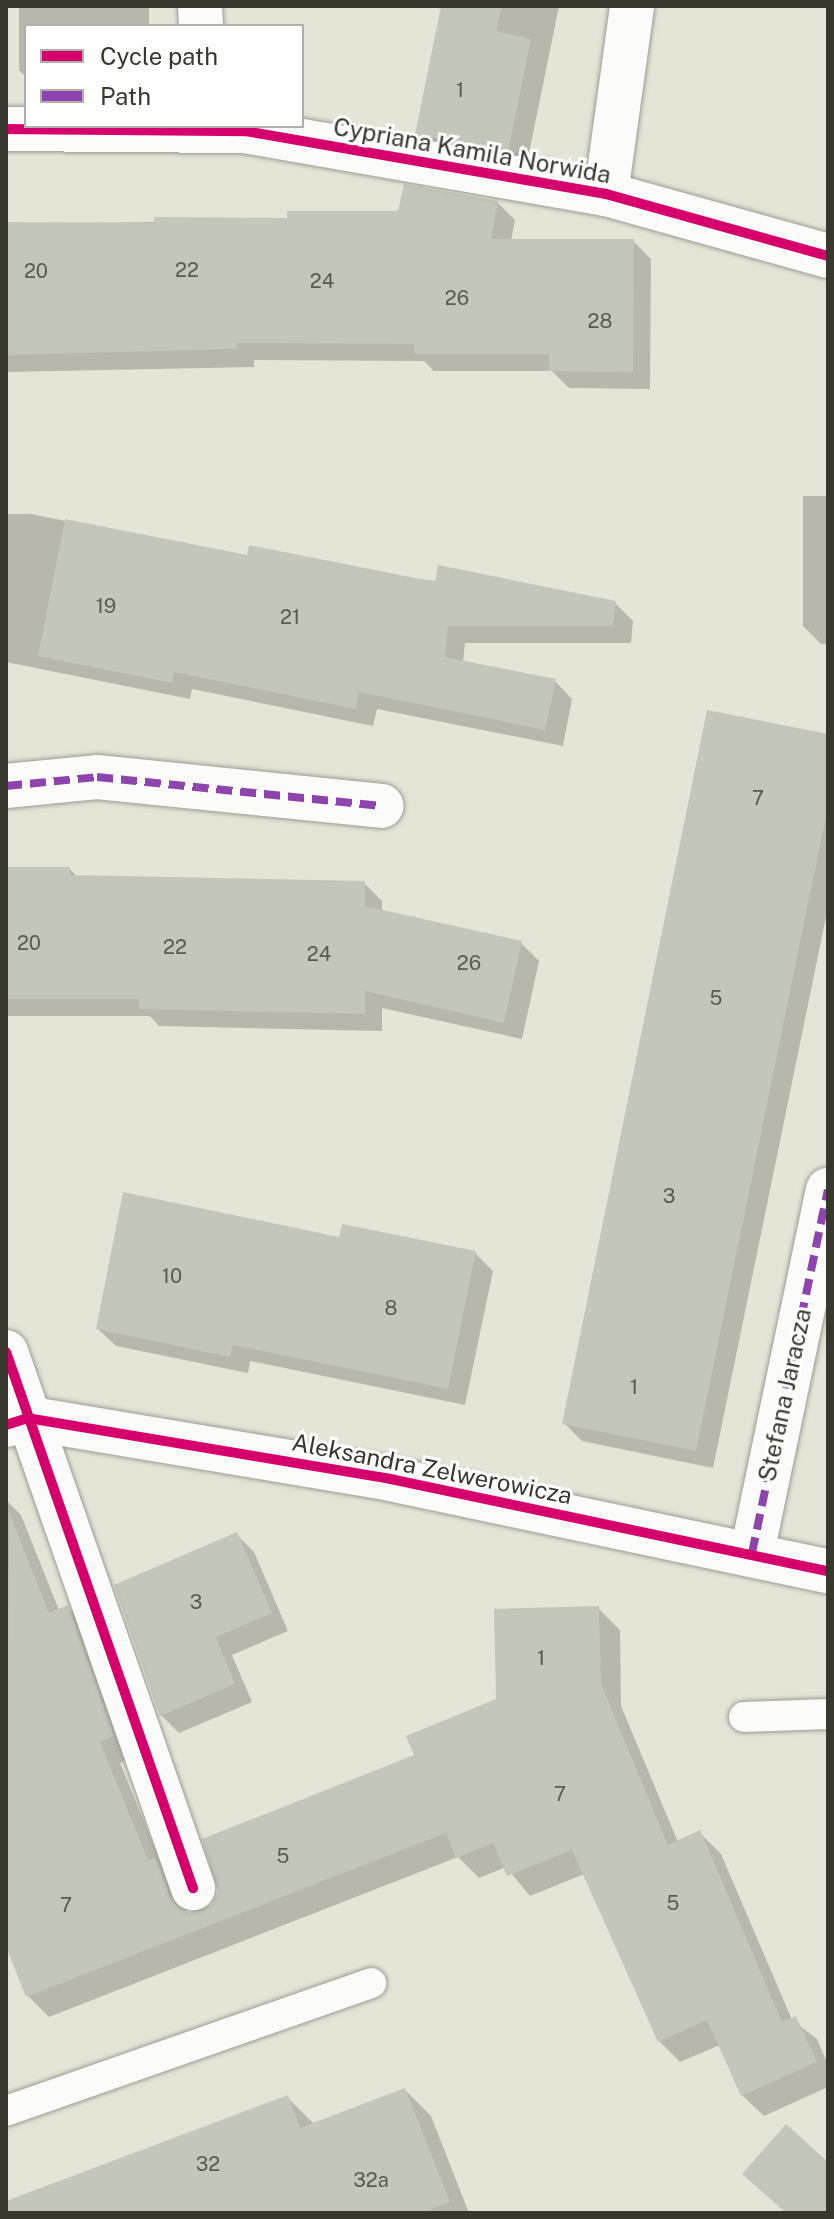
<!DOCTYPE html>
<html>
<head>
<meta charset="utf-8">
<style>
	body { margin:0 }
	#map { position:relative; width:834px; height:2219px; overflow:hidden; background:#e5e5d7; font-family:"Public Sans",sans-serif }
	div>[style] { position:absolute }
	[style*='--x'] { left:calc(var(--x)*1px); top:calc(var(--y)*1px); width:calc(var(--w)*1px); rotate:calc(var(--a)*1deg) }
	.shadow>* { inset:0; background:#0003 }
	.building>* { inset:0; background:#c3c6bb }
	.roads { filter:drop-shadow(0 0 2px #9d9c92) drop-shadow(0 0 2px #9d9c92) }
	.service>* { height:30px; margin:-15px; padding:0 15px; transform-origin:15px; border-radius:15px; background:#fbfbf9 }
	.minor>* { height:44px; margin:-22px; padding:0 22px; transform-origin:22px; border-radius:22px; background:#fbfbf9 }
	.quiet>* { height:8px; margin-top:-4px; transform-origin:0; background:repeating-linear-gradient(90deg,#8e44ad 0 16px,transparent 0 24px) }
	.cycleway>* { height:10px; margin:-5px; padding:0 5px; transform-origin:5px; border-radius:5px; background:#d6006c }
	span { translate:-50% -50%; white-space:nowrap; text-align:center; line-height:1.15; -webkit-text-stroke:6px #fff; paint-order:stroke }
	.number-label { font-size:20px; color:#5a5b50 }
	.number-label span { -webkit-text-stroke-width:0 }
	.street-label { font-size:24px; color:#37372d }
	.frame { position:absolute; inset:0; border:8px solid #37372d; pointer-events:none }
	.legend { position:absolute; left:24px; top:24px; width:280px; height:104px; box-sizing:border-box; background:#fff; border:2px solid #afafab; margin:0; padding:10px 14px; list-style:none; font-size:24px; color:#37372d }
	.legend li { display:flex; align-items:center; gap:16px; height:40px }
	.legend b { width:40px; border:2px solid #afafab }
</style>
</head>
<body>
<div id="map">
	<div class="shadow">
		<i style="clip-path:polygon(19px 6px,149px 6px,149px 26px,26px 26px,26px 77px,19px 70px)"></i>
		<i style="clip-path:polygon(444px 6px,559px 6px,526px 168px,435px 152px,417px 135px)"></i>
		<i style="clip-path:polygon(497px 202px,515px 220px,511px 241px,633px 241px,651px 259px,650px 389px,569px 388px,552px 371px,434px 371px,424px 361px,254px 360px,254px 367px,6px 372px,6px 224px,289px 220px)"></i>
		<i style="clip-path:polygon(803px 496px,828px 496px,828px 644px,821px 644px,803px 626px)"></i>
		<i style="clip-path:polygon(6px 514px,31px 514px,248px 558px,615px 603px,633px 621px,631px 643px,465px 643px,463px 663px,555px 681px,572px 699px,563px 746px,377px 709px,373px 726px,192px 689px,190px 699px,6px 662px)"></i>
		<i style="clip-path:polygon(828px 736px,828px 907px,713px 1468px,582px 1441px,564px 1423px)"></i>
		<i style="clip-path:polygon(6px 869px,70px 869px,78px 878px,364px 883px,382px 901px,382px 912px,521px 943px,539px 961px,522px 1039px,382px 1008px,382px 1031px,159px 1026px,150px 1016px,6px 1016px)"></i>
		<i style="clip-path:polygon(341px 1239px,475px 1253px,493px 1271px,465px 1405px,250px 1361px,248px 1373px,116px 1346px,98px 1329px)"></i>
		<i style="clip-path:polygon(6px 1500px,21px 1515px,59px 1610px,67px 1607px,88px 1628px,133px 1758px,120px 1763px,162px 1866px,176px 1881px,188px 1915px,213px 1906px,498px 1700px,598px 1608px,620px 1630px,621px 1706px,678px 1842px,700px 1833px,721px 1854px,792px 2020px,817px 2039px,828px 2065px,828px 2087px,764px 2116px,742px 2095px,720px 2045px,680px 2062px,659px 2041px,584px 1874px,530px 1896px,506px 1867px,479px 1878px,458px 1857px,49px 2017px,28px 1996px,6px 1942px)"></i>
		<i style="clip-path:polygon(236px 1534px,254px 1552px,288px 1631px,232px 1655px,252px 1702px,179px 1733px,161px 1715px)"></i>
		<i style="clip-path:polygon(405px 2090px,431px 2116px,469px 2213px,6px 2213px,6px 2203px,287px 2097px,313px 2123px)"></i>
	</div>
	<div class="building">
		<i style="clip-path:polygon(441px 6px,502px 6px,496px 31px,531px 39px,508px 152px,415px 135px)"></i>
		<i style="clip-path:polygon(404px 184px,498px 201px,491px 239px,634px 239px,633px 372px,549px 371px,549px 354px,414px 354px,414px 344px,237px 343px,237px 349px,6px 355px,6px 222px,154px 223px,154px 217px,287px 218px,287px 211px,398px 211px)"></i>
		<i style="clip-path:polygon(65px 519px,247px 555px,249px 545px,435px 582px,438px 565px,616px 601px,613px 626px,448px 626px,445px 657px,556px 679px,545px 730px,359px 692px,356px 709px,174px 672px,172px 683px,38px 656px)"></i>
		<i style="clip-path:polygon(707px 710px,828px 734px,828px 806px,696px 1451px,562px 1424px)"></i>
		<i style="clip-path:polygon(6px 867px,70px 867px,70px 875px,365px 881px,365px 906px,522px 941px,504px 1023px,365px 991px,365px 1014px,139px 1009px,139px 999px,6px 999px)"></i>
		<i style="clip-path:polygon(123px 1192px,339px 1237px,342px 1224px,476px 1251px,448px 1389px,233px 1345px,230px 1357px,96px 1329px)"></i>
		<i style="clip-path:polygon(9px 1512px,49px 1613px,68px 1605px,114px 1736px,100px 1742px,148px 1860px,156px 1858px,170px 1897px,189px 1913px,211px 1905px,218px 1892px,202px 1839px,414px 1755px,406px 1736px,496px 1699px,494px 1609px,599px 1606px,601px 1684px,668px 1845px,700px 1830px,782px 2022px,796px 2016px,817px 2062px,741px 2096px,707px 2020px,658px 2042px,572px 1850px,507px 1876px,493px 1843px,456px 1858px,446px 1833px,26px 1997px,6px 1947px)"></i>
		<i style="clip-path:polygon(237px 1532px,272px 1613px,216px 1637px,235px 1684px,160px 1716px,114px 1585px)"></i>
		<i style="clip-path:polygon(405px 2088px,450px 2202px,421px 2213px,6px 2213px,6px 2201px,288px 2095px,300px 2128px)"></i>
		<i style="clip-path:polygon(786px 2124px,828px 2162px,828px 2213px,786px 2213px,742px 2174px)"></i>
	</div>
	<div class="roads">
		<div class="service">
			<i style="--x:744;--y:1717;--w:84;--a:-2"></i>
			<i style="--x:6;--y:2111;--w:387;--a:-19.3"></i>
		</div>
		<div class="minor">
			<i style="--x:200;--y:6;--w:20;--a:87"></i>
			<i style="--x:6;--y:129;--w:239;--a:0.5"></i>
			<i style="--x:245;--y:131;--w:366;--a:9.9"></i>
			<i style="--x:606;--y:194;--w:230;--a:15.6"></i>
			<i style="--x:606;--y:194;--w:190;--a:-82.1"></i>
			<i style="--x:6;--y:786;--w:91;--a:-5.6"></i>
			<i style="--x:97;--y:777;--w:286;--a:5.8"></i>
			<i style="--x:6;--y:1352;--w:568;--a:70.77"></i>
			<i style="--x:6;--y:1425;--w:22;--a:-18"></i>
			<i style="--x:27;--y:1418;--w:368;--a:9.5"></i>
			<i style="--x:390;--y:1479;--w:448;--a:11.9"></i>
			<i style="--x:752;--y:1553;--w:371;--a:-78.2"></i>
		</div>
	</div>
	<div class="quiet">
		<i style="--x:6;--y:786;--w:91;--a:-5.6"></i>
		<i style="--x:97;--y:777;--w:286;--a:5.8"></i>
		<i style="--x:752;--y:1553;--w:371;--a:-78.2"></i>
	</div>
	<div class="cycleway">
		<i style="--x:6;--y:129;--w:239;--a:0.5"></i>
		<i style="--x:245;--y:131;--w:366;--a:9.9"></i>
		<i style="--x:606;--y:194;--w:230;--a:15.6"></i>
		<i style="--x:6;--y:1352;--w:568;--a:70.77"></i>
		<i style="--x:6;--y:1425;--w:22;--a:-18"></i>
		<i style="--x:27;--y:1418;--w:368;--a:9.5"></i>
		<i style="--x:390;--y:1479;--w:448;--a:11.9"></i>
	</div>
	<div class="number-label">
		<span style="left:460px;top:90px">1</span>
		<span style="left:187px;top:270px">22</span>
		<span style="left:36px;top:271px">20</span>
		<span style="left:322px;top:281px">24</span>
		<span style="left:457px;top:298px">26</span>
		<span style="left:600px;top:321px">28</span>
		<span style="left:106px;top:606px">19</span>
		<span style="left:290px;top:617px">21</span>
		<span style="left:758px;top:798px">7</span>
		<span style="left:29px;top:943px">20</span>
		<span style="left:175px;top:947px">22</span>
		<span style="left:319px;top:954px">24</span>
		<span style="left:469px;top:963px">26</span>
		<span style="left:716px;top:998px">5</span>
		<span style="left:669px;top:1196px">3</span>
		<span style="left:172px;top:1276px">10</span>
		<span style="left:391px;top:1308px">8</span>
		<span style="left:634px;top:1387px">1</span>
		<span style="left:196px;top:1602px">3</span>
		<span style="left:541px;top:1658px">1</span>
		<span style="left:560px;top:1794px">7</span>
		<span style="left:283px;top:1856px">5</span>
		<span style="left:673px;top:1903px">5</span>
		<span style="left:66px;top:1905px">7</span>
		<span style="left:208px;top:2164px">32</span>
		<span style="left:371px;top:2180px">32a</span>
	</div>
	<div class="street-label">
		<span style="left:472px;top:151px;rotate:10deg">Cypriana Kamila Norwida</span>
		<span style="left:785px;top:1395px;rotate:-78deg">Stefana Jaracza</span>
		<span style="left:432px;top:1469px;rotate:11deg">Aleksandra Zelwerowicza</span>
	</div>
	<div class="frame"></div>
	<ul class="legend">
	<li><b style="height:10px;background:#d6006c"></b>Cycle path</li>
	<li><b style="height:10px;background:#8e44ad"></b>Path</li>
	</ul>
</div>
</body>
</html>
